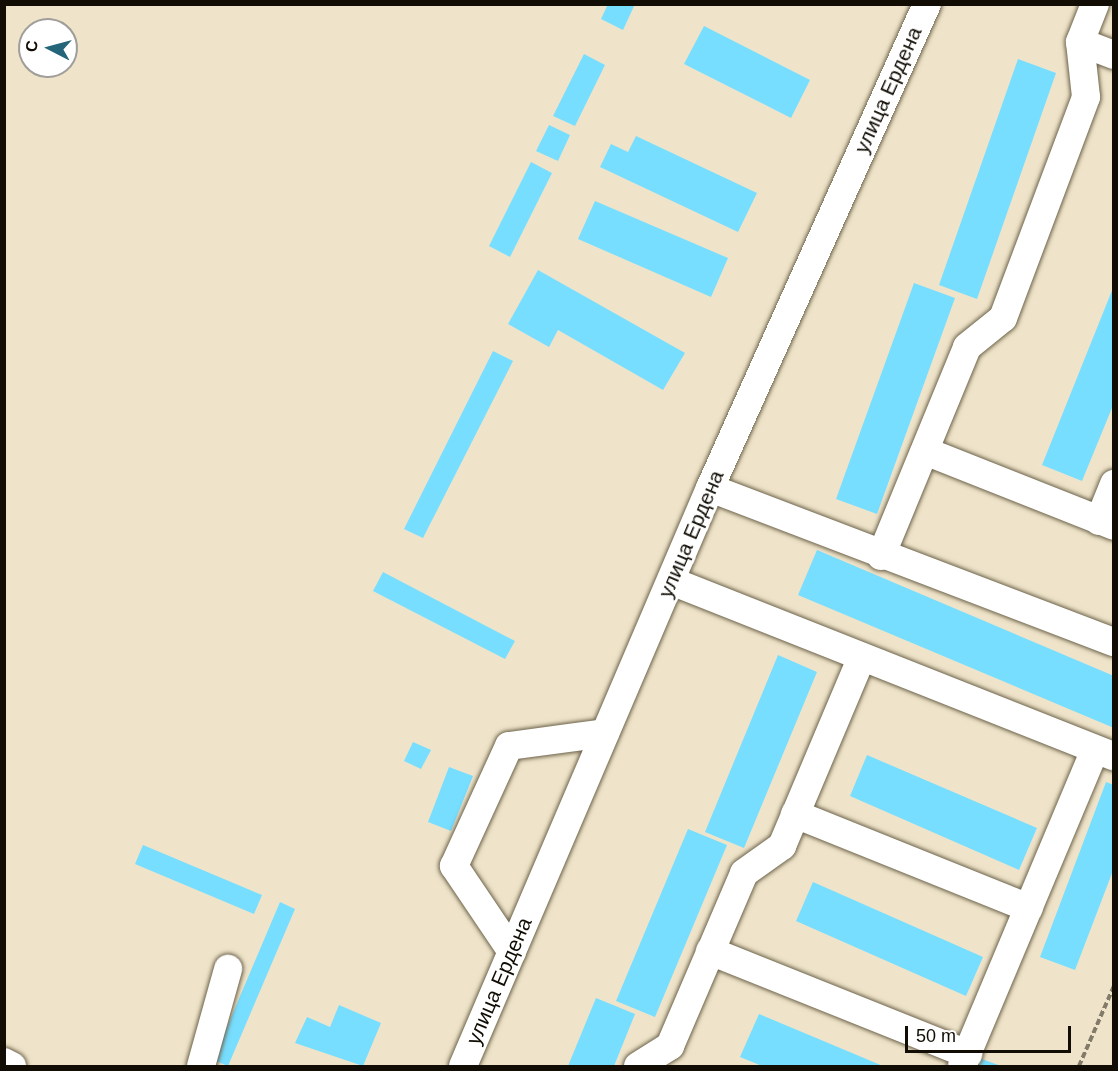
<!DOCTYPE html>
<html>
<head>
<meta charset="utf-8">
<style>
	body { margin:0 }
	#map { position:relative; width:1118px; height:1071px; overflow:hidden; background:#efe4c9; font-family:Helvetica,sans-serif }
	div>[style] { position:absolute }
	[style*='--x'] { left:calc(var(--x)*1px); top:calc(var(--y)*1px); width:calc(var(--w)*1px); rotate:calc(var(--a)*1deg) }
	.building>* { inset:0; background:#77deff }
	.path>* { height:4px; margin-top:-2px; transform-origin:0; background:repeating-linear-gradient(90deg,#837b69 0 6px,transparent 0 9px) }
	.roads { filter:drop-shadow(0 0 2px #6c634b) drop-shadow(0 0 2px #6c634b) }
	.minor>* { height:28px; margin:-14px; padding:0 14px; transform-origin:14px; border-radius:14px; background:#fff }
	span { translate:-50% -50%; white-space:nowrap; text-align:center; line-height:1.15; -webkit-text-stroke:5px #fff; paint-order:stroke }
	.street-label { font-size:21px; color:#110d05 }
	.frame { position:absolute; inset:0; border:6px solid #110d05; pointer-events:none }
	.north { position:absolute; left:18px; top:18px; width:60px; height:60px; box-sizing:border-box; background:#fff; border:2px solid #a09e9b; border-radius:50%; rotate:276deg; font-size:16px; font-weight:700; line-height:24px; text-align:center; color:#110d05 }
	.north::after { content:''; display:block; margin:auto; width:21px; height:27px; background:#246579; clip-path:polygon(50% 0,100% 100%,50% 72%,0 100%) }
	.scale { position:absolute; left:905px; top:1026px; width:166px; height:27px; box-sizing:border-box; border:3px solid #110d05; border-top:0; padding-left:8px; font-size:18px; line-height:21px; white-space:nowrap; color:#110d05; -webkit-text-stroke:4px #fff; paint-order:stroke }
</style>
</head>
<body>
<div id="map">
	<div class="building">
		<i style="clip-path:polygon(608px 4px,635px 4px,623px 30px,601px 19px)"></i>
		<i style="clip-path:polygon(704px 26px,810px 80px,791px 118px,684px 64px)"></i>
		<i style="clip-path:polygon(584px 54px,605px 65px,575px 126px,553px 116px)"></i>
		<i style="clip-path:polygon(1018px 59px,1056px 73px,977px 299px,939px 285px)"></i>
		<i style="clip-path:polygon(549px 125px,570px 135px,558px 161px,536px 151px)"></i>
		<i style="clip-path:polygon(636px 136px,757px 193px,738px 232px,600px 167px,611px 144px,628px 152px)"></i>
		<i style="clip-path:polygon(531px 162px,552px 173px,510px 257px,489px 246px)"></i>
		<i style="clip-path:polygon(595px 201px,728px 258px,711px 297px,578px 239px)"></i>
		<i style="clip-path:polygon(538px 270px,685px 353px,663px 390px,558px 330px,549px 347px,508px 324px)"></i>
		<i style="clip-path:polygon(914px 283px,955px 298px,877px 514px,836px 499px)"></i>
		<i style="clip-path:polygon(1113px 288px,1114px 403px,1082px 481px,1042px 465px)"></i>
		<i style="clip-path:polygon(493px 351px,513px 361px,423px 538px,404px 529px)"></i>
		<i style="clip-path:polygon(817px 550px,1114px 676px,1114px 728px,798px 595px)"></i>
		<i style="clip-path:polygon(383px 572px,515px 641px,505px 659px,373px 591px)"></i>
		<i style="clip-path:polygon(778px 655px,817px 672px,744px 848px,705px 832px)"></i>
		<i style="clip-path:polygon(413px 742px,431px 750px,421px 769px,404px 761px)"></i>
		<i style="clip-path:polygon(867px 755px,1037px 828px,1019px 870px,850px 796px)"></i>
		<i style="clip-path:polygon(449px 767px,473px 776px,451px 831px,428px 822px)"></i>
		<i style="clip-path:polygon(1106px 782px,1114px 785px,1114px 868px,1075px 970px,1040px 957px)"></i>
		<i style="clip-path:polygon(688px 829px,727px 845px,655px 1017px,616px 1001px)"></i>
		<i style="clip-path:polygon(143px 845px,262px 895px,254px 914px,135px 864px)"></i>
		<i style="clip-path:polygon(813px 882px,983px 957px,966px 996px,796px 921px)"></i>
		<i style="clip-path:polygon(280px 902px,295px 909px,228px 1066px,213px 1060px)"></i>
		<i style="clip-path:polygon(596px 998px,635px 1014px,614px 1066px,568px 1066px)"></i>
		<i style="clip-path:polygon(339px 1005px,381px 1023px,363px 1066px,295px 1043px,307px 1017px,330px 1027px)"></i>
		<i style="clip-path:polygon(759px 1014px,883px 1066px,762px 1066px,740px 1057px)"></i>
		<i style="clip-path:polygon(982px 1059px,1001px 1066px,979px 1066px)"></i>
	</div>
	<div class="path">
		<i style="--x:1079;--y:1066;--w:87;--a:-66.4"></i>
	</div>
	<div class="roads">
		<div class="minor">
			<i style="--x:1080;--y:42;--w:36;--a:21"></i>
			<i style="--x:925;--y:451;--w:203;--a:21.6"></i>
			<i style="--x:710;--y:488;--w:432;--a:20.9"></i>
			<i style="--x:1099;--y:521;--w:40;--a:-68"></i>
			<i style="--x:881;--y:556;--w:226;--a:-67.6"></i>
			<i style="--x:967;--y:347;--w:46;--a:-38.9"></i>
			<i style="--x:1003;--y:318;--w:236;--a:-69.4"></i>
			<i style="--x:1086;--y:97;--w:55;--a:-96.2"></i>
			<i style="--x:1080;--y:42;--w:41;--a:-68.5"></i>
			<i style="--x:671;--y:581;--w:476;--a:21.6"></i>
			<i style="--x:795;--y:814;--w:252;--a:21.9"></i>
			<i style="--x:710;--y:951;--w:278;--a:21.8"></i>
			<i style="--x:512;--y:952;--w:104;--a:-124"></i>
			<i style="--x:454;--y:866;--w:132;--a:-65.4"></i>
			<i style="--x:509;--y:746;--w:97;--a:-7.7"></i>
			<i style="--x:4;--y:1062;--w:9;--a:27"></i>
			<i style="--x:201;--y:1066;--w:101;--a:-74.4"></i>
			<i style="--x:463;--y:1066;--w:629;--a:-66.86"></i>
			<i style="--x:710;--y:488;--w:530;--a:-65.85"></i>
			<i style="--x:638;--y:1066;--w:38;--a:-32"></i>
			<i style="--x:670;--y:1046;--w:188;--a:-66.8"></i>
			<i style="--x:744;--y:873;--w:47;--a:-35.4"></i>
			<i style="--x:782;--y:846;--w:205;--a:-67.1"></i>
			<i style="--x:962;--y:1066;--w:343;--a:-67.2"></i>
		</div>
	</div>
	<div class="street-label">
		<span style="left:888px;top:90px;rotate:-66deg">улица Ердена</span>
		<span style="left:691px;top:534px;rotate:-67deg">улица Ердена</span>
		<span style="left:499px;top:981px;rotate:-67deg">улица Ердена</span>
	</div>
	<div class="frame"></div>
	<div class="north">С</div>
	<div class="scale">50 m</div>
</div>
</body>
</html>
